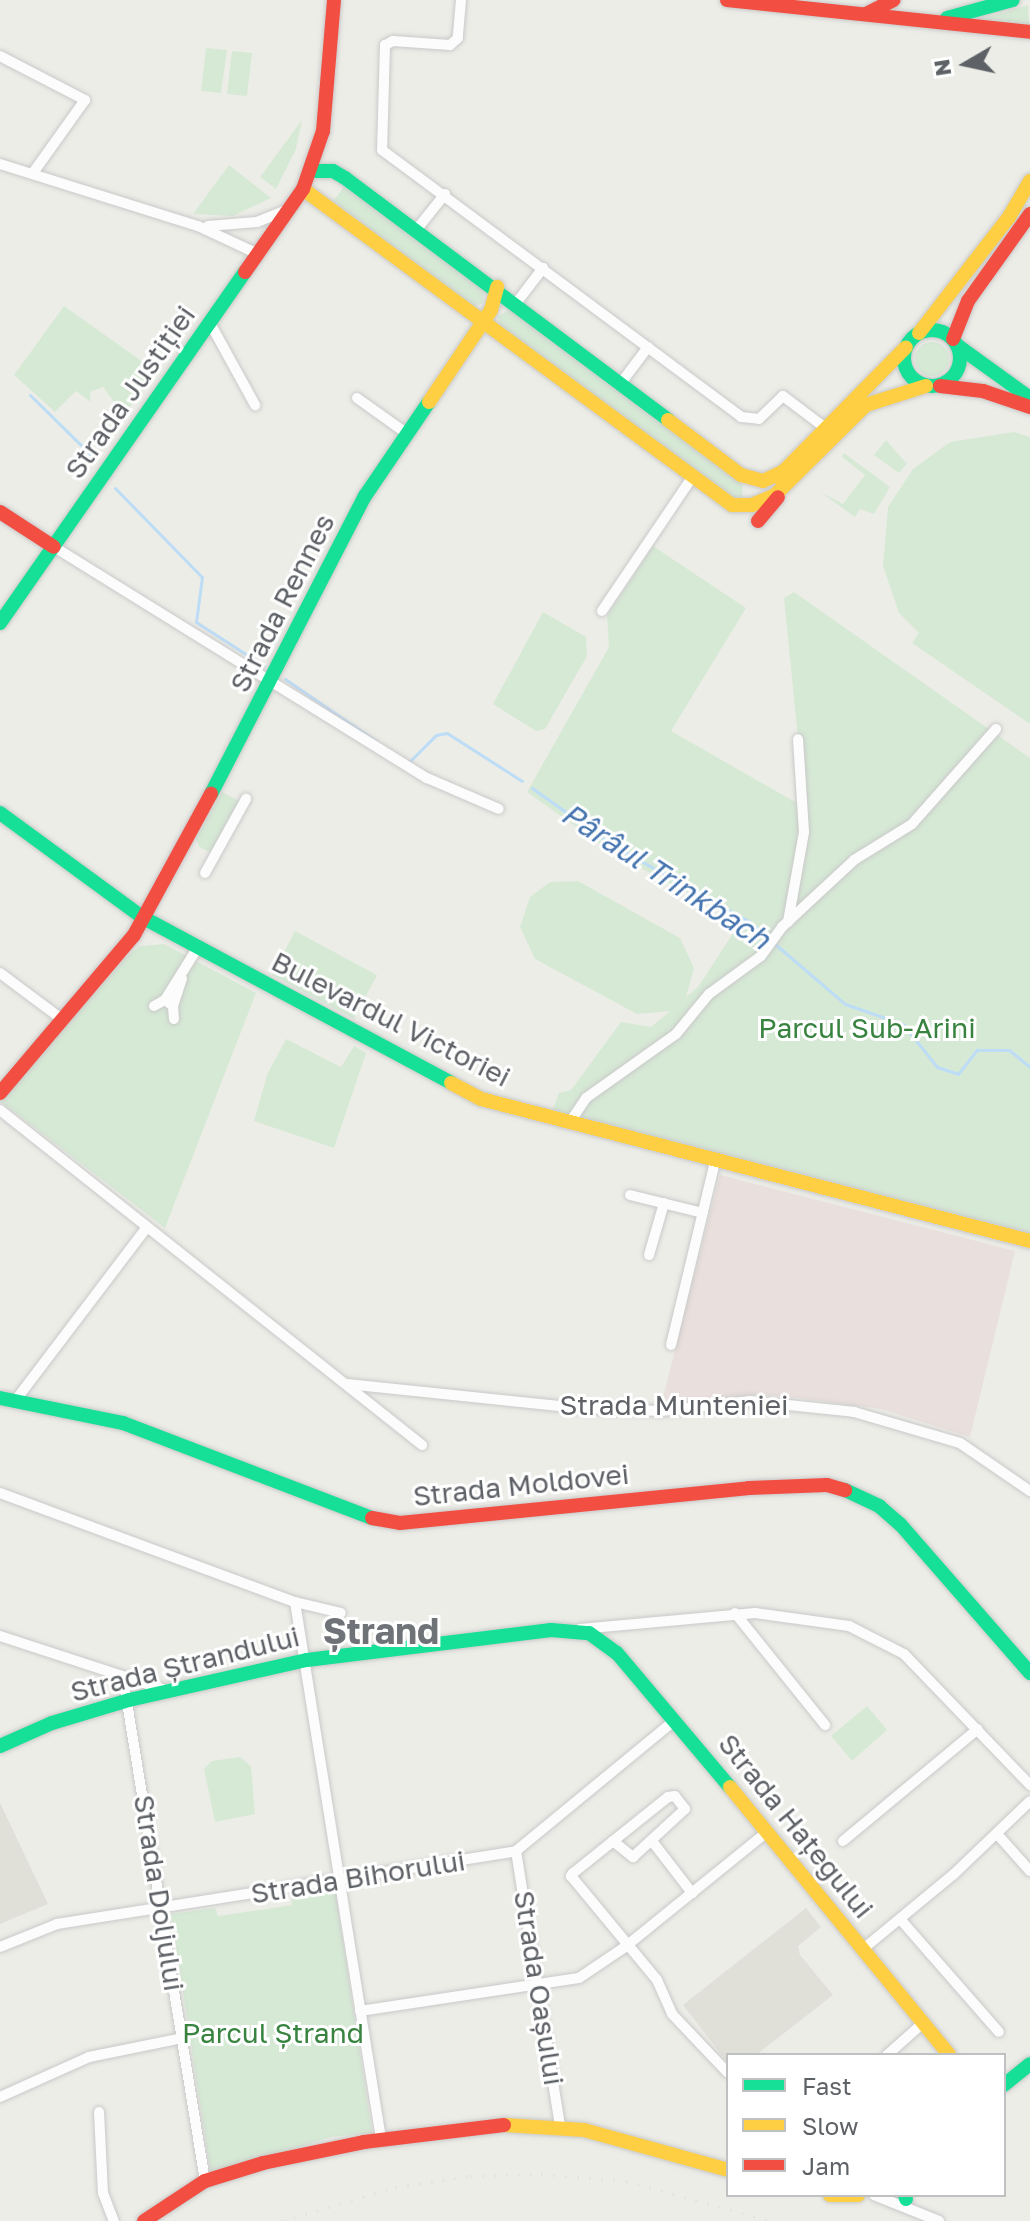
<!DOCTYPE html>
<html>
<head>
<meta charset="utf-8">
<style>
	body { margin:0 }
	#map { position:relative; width:1030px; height:2221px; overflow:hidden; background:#edede8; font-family:"Golos Text",sans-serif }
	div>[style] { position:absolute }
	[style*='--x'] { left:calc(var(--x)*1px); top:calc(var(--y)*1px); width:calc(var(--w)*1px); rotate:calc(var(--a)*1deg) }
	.education>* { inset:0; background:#e0dfd8 }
	.medical>* { inset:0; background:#e9dfdc }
	.green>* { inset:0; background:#d6e9d5 }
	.round { border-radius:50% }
	.stream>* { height:3px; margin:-1.5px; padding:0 1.5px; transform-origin:1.5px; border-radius:1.5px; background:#bddcf6 }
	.roads { filter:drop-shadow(0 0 2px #c9c9c9) drop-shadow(0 0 2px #c9c9c9) }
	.street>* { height:10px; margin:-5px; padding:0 5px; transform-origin:5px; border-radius:5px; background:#fcfcfc }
	.fast>* { height:14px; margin:-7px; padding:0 7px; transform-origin:7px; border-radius:7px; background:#16e098 }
	.fast>.ring { margin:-7px; padding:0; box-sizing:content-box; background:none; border:14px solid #16e098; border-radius:50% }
	.slow>* { height:14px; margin:-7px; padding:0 7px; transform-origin:7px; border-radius:7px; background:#ffcf43 }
	.jam>* { height:14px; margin:-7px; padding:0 7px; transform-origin:7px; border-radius:7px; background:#f24e42 }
	.rail>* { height:3px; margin-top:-1.5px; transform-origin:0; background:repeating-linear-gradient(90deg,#e4e4e3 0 2px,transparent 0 12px) }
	span { translate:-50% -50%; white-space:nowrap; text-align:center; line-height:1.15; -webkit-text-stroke:6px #fff; paint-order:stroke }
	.street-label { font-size:28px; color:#5e6166 }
	.park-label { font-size:28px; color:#37833f }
	.water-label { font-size:30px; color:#4574af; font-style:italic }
	.district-label { font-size:36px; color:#6f7378; font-weight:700 }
	.legend { position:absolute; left:726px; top:2053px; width:280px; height:144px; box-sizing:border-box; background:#fff; border:2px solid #bfc0c2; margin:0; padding:10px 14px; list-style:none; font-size:24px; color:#5e6166 }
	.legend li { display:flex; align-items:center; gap:16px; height:40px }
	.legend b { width:40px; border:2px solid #bfc0c2 }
	.north { position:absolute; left:926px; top:24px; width:80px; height:80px; -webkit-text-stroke:6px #fff; paint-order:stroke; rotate:261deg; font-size:22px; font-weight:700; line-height:32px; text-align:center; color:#5e6166 }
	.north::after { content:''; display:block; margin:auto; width:28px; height:36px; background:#5e6166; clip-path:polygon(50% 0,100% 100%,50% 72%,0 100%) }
</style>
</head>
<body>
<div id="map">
	<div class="education">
		<i style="clip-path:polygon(0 1803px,48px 1904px,0 1924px)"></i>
		<i style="clip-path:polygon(806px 1908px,821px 1927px,798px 1946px,800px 1955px,833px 1995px,756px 2055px,728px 2055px,728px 2063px,683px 2005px)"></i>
	</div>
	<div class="medical">
		<i style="clip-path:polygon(720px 1175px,1015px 1251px,970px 1437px,881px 1409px,800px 1398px,760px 1394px,661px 1405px)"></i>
	</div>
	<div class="green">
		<i style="clip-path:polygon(1028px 5px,1029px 25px,979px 19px,999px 14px)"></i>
		<i style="clip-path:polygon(206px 48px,227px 50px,221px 93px,201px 91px)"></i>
		<i style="clip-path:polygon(232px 51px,252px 53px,247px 96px,227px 94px)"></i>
		<i style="clip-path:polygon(302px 120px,296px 149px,276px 189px,260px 177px)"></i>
		<i style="clip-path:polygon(229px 165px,271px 198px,233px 216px,193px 214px)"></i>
		<i style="clip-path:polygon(344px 187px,484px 290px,483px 303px,473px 307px,333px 201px)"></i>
		<i style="clip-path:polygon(64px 306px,157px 372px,124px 415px,103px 387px,90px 392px,91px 402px,76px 391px,55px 412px,14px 375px)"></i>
		<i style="clip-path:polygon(511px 309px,743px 485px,742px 500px,737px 502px,499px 327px,498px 316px)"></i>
		<i class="round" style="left:915px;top:342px;width:34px;height:34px"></i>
		<i style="clip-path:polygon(1014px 432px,1030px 437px,1030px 724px,912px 643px,919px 633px,899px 613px,883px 566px,888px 507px,913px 469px,950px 442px)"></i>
		<i style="clip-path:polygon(886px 440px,907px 464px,899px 473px,874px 455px)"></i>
		<i style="clip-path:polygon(844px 453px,890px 487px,874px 514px,860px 509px,855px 517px,819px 491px,843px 504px,865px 475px,842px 457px)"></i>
		<i style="clip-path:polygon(653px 546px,746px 608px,671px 731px,797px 803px,798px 739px,784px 598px,794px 592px,1030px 758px,1030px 1241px,549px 1120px,559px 1093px,571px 1090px,621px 1022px,651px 1027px,670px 1011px,637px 1014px,535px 959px,520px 927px,530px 897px,550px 882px,578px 881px,680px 938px,694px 968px,686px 997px,698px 987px,741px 921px,616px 855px,527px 792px,609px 647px,607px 616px)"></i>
		<i style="clip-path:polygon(543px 612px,586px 637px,587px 656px,545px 729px,536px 731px,493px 704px)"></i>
		<i style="clip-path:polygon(222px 792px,241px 802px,212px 853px,199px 847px,196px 838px)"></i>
		<i style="clip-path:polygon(295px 931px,377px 975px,354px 1019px,272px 975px)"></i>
		<i style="clip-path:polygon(164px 944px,256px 993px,165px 1228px,0 1101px,128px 955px,140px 946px)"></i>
		<i style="clip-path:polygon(286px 1039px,341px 1067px,354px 1046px,366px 1053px,334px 1148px,254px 1121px,267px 1075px)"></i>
		<i style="clip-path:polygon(867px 1706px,887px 1730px,852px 1761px,831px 1736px)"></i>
		<i style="clip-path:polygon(240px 1757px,251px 1766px,255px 1814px,215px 1822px,204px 1769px,212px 1761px)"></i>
		<i style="clip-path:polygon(335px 1889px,372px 2133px,331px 2137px,211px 2175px,171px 1914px,215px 1908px,218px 1916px,267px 1909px,292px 1905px,291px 1897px)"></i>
	</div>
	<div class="stream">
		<i style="--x:30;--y:395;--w:84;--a:44.5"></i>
		<i style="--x:115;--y:488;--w:124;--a:45.7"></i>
		<i style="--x:202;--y:577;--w:45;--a:97.6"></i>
		<i style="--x:196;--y:622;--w:80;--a:32.7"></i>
		<i style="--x:285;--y:679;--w:110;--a:34.3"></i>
		<i style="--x:409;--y:762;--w:38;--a:-45"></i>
		<i style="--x:436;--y:735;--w:11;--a:-10"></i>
		<i style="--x:447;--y:733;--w:89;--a:32.6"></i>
		<i style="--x:532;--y:788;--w:100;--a:35.3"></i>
		<i style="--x:614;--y:846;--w:156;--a:29.2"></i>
		<i style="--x:750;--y:922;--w:25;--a:42"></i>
		<i style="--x:775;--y:944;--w:92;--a:40.6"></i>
		<i style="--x:845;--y:1004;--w:61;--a:19"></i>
		<i style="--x:903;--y:1024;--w:55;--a:51.7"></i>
		<i style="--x:937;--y:1067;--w:22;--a:18"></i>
		<i style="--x:958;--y:1074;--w:31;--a:-52"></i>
		<i style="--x:977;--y:1050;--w:32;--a:0"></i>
		<i style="--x:1009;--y:1050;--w:27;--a:39"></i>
	</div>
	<div class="roads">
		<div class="street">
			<i style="--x:461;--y:0;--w:38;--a:95"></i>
			<i style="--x:458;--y:38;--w:11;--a:139"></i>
			<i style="--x:450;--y:45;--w:57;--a:-176"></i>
			<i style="--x:393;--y:41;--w:9;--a:153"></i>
			<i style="--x:385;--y:45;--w:105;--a:91.6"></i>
			<i style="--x:382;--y:150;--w:447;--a:36.6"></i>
			<i style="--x:741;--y:417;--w:18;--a:6"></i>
			<i style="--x:759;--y:419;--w:33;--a:-44"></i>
			<i style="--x:783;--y:396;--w:51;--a:37.1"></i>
			<i style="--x:0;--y:56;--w:96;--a:27.4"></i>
			<i style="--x:85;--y:100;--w:90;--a:125.5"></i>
			<i style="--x:0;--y:164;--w:207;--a:17.4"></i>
			<i style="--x:198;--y:226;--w:66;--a:25"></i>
			<i style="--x:208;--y:226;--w:49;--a:-4.7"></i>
			<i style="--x:257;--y:222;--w:35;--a:-22"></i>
			<i style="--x:417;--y:229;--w:45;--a:-51.3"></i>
			<i style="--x:517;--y:302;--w:43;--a:-52.6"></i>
			<i style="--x:210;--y:323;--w:94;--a:61.2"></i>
			<i style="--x:621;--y:383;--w:45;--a:-53.1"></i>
			<i style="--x:357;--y:398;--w:60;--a:35.5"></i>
			<i style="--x:54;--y:547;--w:439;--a:31.8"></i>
			<i style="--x:427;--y:778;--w:78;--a:23.3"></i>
			<i style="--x:602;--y:611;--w:159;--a:-56"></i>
			<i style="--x:205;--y:873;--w:85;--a:-61"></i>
			<i style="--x:788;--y:922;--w:91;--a:-79.9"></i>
			<i style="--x:804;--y:832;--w:93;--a:-93.7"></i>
			<i style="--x:0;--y:973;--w:79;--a:36.7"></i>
			<i style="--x:165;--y:1000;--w:62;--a:-58.1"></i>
			<i style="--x:154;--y:1006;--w:13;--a:-29"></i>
			<i style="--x:165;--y:1000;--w:10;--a:37"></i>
			<i style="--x:173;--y:1006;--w:13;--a:86"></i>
			<i style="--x:173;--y:1006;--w:29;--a:-72"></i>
			<i style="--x:0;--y:1110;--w:539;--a:38.44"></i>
			<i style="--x:574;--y:1116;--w:22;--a:-56"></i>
			<i style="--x:586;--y:1098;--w:110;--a:-35.4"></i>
			<i style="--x:676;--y:1034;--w:52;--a:-50.5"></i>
			<i style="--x:709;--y:994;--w:64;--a:-36.2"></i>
			<i style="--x:761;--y:956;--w:36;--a:-54"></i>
			<i style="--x:782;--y:927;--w:98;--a:-42.9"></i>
			<i style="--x:854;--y:860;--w:68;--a:-31.8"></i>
			<i style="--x:912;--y:824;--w:127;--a:-48.5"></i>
			<i style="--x:630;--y:1195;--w:75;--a:13.9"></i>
			<i style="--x:649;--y:1255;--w:54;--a:-73.9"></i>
			<i style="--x:671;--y:1345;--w:188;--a:-76.5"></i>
			<i style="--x:347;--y:1384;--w:235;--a:5.9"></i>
			<i style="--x:581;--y:1408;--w:80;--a:2.1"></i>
			<i style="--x:661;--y:1411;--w:90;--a:-6.4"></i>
			<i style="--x:750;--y:1401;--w:105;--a:6"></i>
			<i style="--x:854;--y:1412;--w:110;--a:16.3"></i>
			<i style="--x:960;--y:1443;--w:85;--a:34.4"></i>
			<i style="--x:15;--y:1401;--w:218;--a:-52.8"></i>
			<i style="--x:0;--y:1493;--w:314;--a:20.3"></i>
			<i style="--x:295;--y:1602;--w:544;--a:80.9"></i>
			<i style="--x:295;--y:1602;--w:47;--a:13.4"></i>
			<i style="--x:735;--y:1613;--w:144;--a:51.2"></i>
			<i style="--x:580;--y:1629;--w:176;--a:-5.2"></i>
			<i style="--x:755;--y:1613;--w:95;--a:7.9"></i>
			<i style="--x:849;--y:1626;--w:62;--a:27"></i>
			<i style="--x:904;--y:1654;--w:182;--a:46.1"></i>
			<i style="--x:0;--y:1636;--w:174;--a:18.1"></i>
			<i style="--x:123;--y:1678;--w:510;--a:80.74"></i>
			<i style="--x:998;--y:1835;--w:48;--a:48.4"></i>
			<i style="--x:613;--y:1841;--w:26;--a:39"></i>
			<i style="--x:633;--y:1857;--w:71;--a:-42.7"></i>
			<i style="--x:685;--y:1809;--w:16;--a:-128"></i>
			<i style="--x:675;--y:1796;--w:7;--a:172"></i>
			<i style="--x:668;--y:1797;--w:122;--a:141.3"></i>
			<i style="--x:573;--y:1873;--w:4;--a:124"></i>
			<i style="--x:571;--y:1876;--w:135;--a:50.4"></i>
			<i style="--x:657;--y:1980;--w:37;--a:66"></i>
			<i style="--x:672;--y:2014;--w:81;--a:46.5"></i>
			<i style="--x:652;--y:1841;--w:66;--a:52.4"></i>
			<i style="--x:843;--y:1841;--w:175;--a:-39.7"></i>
			<i style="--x:516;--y:1851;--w:278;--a:80.9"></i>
			<i style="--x:900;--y:1919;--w:150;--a:48.8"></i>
			<i style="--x:0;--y:1947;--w:61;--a:-22"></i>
			<i style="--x:57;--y:1924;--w:465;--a:-9"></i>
			<i style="--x:516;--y:1851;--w:206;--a:-39.5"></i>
			<i style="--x:863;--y:1949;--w:118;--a:-39.5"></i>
			<i style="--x:954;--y:1874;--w:105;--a:-43.8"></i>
			<i style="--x:360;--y:2011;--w:221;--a:-8.6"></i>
			<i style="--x:579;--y:1978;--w:55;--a:-34"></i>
			<i style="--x:625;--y:1947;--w:183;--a:-39"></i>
			<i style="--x:887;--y:2055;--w:48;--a:-41.6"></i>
			<i style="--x:0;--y:2097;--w:98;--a:-24.2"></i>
			<i style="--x:89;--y:2057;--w:95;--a:-11.5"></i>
			<i style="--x:99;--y:2112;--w:81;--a:87.2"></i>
			<i style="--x:103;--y:2193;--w:30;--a:69"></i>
			<i style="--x:874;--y:2195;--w:70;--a:21.8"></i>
		</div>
		<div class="fast">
			<i style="--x:947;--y:18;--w:68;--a:-15.3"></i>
			<i style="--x:311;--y:171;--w:22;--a:0"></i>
			<i style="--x:333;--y:171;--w:14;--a:30"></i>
			<i style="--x:345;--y:178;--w:404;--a:36.8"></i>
			<i class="ring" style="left:904px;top:330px;width:42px;height:42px"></i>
			<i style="--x:958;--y:346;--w:89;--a:35.8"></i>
			<i style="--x:0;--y:623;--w:428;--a:-55.1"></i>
			<i style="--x:211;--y:794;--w:335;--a:-62.7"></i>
			<i style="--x:365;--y:496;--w:114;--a:-55.8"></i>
			<i style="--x:0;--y:813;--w:176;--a:36.2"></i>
			<i style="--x:142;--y:917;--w:351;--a:28.2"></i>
			<i style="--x:0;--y:1398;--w:126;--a:11.5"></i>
			<i style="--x:123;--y:1423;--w:267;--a:20.9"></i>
			<i style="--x:845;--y:1490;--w:38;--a:25"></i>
			<i style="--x:879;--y:1506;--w:28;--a:41"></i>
			<i style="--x:900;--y:1524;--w:198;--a:48.9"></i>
			<i style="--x:0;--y:1746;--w:57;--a:-23.9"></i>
			<i style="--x:52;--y:1723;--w:80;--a:-16.6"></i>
			<i style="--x:129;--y:1700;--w:182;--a:-12.7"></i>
			<i style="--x:307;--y:1660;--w:246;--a:-7"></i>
			<i style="--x:551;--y:1630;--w:38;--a:5"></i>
			<i style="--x:589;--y:1633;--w:34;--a:36"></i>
			<i style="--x:617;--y:1653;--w:175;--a:49.9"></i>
			<i style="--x:1004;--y:2085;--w:33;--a:-39"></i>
			<i style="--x:905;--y:2195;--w:4;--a:76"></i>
		</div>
		<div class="slow">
			<i style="--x:303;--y:189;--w:533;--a:36.38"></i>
			<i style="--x:732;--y:505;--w:20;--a:0"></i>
			<i style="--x:752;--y:505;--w:25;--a:-23"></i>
			<i style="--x:775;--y:495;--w:128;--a:-44.7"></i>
			<i style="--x:866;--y:405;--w:63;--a:-17.6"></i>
			<i style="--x:919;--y:333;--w:147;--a:-52.2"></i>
			<i style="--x:1009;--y:217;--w:42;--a:-59.7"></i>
			<i style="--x:429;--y:402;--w:111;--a:-56"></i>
			<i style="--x:491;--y:310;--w:24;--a:-75"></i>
			<i style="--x:668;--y:420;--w:91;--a:37"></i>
			<i style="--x:741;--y:475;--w:23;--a:15"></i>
			<i style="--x:763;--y:481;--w:21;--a:-25"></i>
			<i style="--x:778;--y:477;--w:182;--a:-45.4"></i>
			<i style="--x:451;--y:1083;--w:34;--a:28"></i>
			<i style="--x:481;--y:1099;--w:567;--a:14.5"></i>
			<i style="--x:730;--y:1787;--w:346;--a:50.7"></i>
			<i style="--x:504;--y:2125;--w:80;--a:3.6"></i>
			<i style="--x:584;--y:2130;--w:149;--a:15.5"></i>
			<i style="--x:830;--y:2195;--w:28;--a:0"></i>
		</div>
		<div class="jam">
			<i style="--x:727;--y:0;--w:305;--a:6"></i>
			<i style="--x:866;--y:14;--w:31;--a:-27"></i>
			<i style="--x:245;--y:272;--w:101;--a:-55.1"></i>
			<i style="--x:303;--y:189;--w:61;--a:-71"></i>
			<i style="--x:323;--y:131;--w:131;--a:-85.2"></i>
			<i style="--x:953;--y:339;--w:41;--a:-68.5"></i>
			<i style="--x:968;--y:301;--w:107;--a:-54.5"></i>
			<i style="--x:940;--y:386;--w:43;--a:6.6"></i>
			<i style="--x:983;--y:391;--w:50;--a:18.8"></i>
			<i style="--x:0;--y:512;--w:64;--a:32.9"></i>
			<i style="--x:758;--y:521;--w:31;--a:-50"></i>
			<i style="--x:0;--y:1093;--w:207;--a:-49.7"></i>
			<i style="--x:134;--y:935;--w:161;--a:-61.4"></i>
			<i style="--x:372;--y:1518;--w:28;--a:10"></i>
			<i style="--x:400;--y:1523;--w:351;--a:-5.7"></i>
			<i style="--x:749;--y:1488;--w:78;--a:-2.2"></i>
			<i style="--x:827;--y:1485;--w:19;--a:16"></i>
			<i style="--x:144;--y:2221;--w:73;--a:-33.3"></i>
			<i style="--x:205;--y:2181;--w:61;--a:-17.2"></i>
			<i style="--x:263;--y:2163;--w:103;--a:-11.7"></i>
			<i style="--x:364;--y:2142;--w:141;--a:-6.9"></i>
		</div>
	</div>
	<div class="rail">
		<i style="--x:282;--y:2221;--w:118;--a:-16.7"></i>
		<i style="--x:395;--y:2187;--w:76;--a:-8.3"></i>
		<i style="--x:470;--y:2176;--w:71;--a:-1.6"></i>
		<i style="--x:541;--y:2174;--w:85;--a:4.7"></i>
		<i style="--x:626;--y:2181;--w:150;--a:15.4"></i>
	</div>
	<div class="street-label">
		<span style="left:130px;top:392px;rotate:-55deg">Strada Justiției</span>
		<span style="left:282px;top:603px;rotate:-63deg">Strada Rennes</span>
		<span style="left:391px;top:1019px;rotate:27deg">Bulevardul Victoriei</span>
		<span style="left:674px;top:1405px">Strada Munteniei</span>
		<span style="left:521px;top:1485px;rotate:-6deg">Strada Moldovei</span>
		<span style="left:185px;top:1664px;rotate:-14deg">Strada Ștrandului</span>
		<span style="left:796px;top:1826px;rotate:51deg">Strada Hațegului</span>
		<span style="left:358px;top:1877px;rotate:-9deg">Strada Bihorului</span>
		<span style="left:159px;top:1893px;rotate:81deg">Strada Doljului</span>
		<span style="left:539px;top:1988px;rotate:81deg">Strada Oașului</span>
	</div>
	<div class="park-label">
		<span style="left:867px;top:1028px">Parcul Sub-Arini</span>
		<span style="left:273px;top:2033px">Parcul Ștrand</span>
	</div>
	<div class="water-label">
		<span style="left:666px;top:876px;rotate:33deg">Pârâul Trinkbach</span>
	</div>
	<div class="district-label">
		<span style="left:381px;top:1631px">Ștrand</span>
	</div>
	<ul class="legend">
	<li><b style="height:10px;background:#16e098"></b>Fast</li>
	<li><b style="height:10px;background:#ffcf43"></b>Slow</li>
	<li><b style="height:10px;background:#f24e42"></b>Jam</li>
	</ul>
	<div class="north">N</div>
</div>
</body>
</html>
